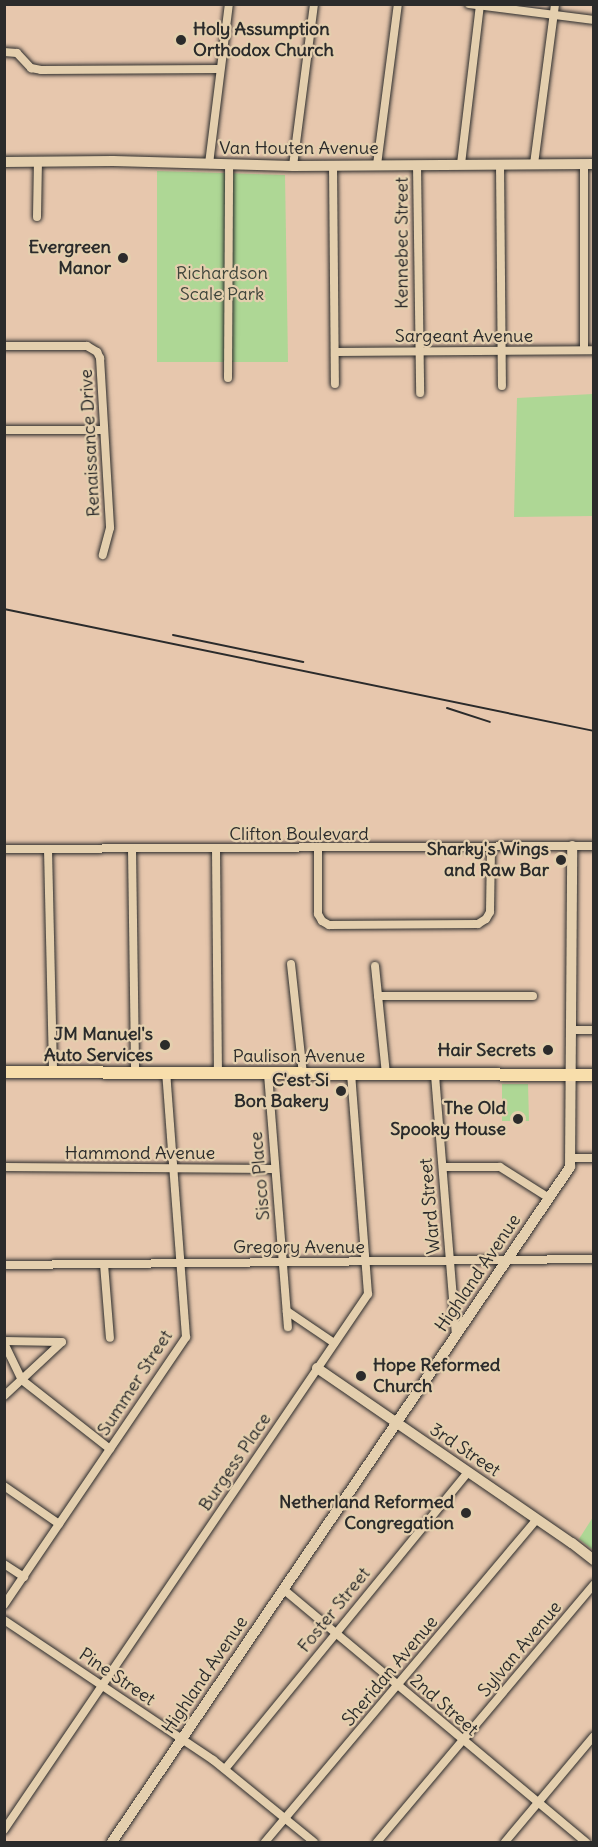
<!DOCTYPE html>
<html>
<head>
<meta charset="utf-8">
<style>
	body { margin:0 }
	#map { position:relative; width:598px; height:1847px; overflow:hidden; background:#e7c7ad; font-family:Delius,sans-serif }
	div>[style] { position:absolute }
	[style*='--x'] { left:calc(var(--x)*1px); top:calc(var(--y)*1px); width:calc(var(--w)*1px); rotate:calc(var(--a)*1deg) }
	.green>* { inset:0; background:#aed795 }
	.roads { filter:drop-shadow(0 0 2px #2b2b2b) drop-shadow(0 0 2px #2b2b2b) }
	.street>* { height:8px; margin:-4px; padding:0 4px; transform-origin:4px; border-radius:4px; background:#e4cfae }
	.secondary>* { height:10px; margin:-5px; padding:0 5px; transform-origin:5px; border-radius:5px; background:#e4cfae }
	.primary>* { height:12px; margin:-6px; padding:0 6px; transform-origin:6px; border-radius:6px; background:#f8deab }
	.rail>* { height:2px; margin:-1px; padding:0 1px; transform-origin:1px; border-radius:1px; background:#2b2b2b }
	.dots>* { width:16px; height:16px; translate:-50% -50%; box-sizing:border-box; border:3px solid #e4cfae; border-radius:50% }
	span { translate:-50% -50%; white-space:nowrap; text-align:center; line-height:1.15; -webkit-text-stroke:4.5px #e4cfae; paint-order:stroke }
	.poi-label { font-size:18px; color:#2b2b2b; font-weight:700 }
	.left { translate:0 -50%; text-align:left }
	.right { translate:-100% -50%; text-align:right }
	.street-label { font-size:18px; color:#2b2b2b }
	.park-label { font-size:18px; color:#3f453b }
	.frame { position:absolute; inset:0; border:6px solid #2b2b2b; pointer-events:none }
</style>
</head>
<body>
<div id="map">
	<div class="green">
		<i style="clip-path:polygon(157px 171px,285px 175px,288px 362px,157px 362px)"></i>
		<i style="clip-path:polygon(593px 394px,593px 516px,514px 517px,517px 398px)"></i>
		<i style="clip-path:polygon(502px 1084px,528px 1084px,529px 1121px,502px 1121px)"></i>
		<i style="clip-path:polygon(593px 1517px,593px 1550px,579px 1539px)"></i>
	</div>
	<div class="roads">
		<div class="street">
			<i style="--x:469;--y:4;--w:126;--a:7.3"></i>
			<i style="--x:4;--y:52;--w:13;--a:4"></i>
			<i style="--x:17;--y:53;--w:21;--a:47"></i>
			<i style="--x:31;--y:68;--w:10;--a:11"></i>
			<i style="--x:41;--y:70;--w:179;--a:-0.3"></i>
			<i style="--x:209;--y:164;--w:161;--a:-82.9"></i>
			<i style="--x:461;--y:164;--w:161;--a:-83.2"></i>
			<i style="--x:500;--y:164;--w:222;--a:89.5"></i>
			<i style="--x:534;--y:164;--w:161;--a:-82.5"></i>
			<i style="--x:584;--y:164;--w:186;--a:90"></i>
			<i style="--x:333;--y:165;--w:219;--a:89.5"></i>
			<i style="--x:377;--y:165;--w:162;--a:-82.6"></i>
			<i style="--x:417;--y:165;--w:228;--a:89.2"></i>
			<i style="--x:293;--y:166;--w:163;--a:-82.6"></i>
			<i style="--x:37;--y:217;--w:55;--a:-89"></i>
			<i style="--x:4;--y:346;--w:83;--a:0"></i>
			<i style="--x:87;--y:346;--w:12;--a:31"></i>
			<i style="--x:97;--y:352;--w:7;--a:63"></i>
			<i style="--x:100;--y:358;--w:170;--a:86.6"></i>
			<i style="--x:110;--y:528;--w:28;--a:105"></i>
			<i style="--x:335;--y:352;--w:259;--a:-0.4"></i>
			<i style="--x:228;--y:378;--w:213;--a:-89.7"></i>
			<i style="--x:4;--y:430;--w:100;--a:0"></i>
			<i style="--x:4;--y:849;--w:590;--a:-0.29"></i>
			<i style="--x:48;--y:849;--w:223;--a:88.7"></i>
			<i style="--x:132;--y:849;--w:224;--a:89.2"></i>
			<i style="--x:216;--y:849;--w:225;--a:89.5"></i>
			<i style="--x:318;--y:850;--w:64;--a:90"></i>
			<i style="--x:318;--y:914;--w:8;--a:60"></i>
			<i style="--x:322;--y:921;--w:8;--a:30"></i>
			<i style="--x:329;--y:925;--w:149;--a:-0.4"></i>
			<i style="--x:478;--y:924;--w:9;--a:-32"></i>
			<i style="--x:486;--y:919;--w:8;--a:-60"></i>
			<i style="--x:490;--y:912;--w:64;--a:-89.1"></i>
			<i style="--x:291;--y:964;--w:112;--a:83.8"></i>
			<i style="--x:375;--y:966;--w:110;--a:84.2"></i>
			<i style="--x:378;--y:996;--w:155;--a:0"></i>
			<i style="--x:573;--y:1030;--w:21;--a:0"></i>
			<i style="--x:268;--y:1074;--w:254;--a:85.5"></i>
			<i style="--x:435;--y:1075;--w:261;--a:85.4"></i>
			<i style="--x:570;--y:1158;--w:24;--a:0"></i>
			<i style="--x:4;--y:1167;--w:270;--a:0.4"></i>
			<i style="--x:443;--y:1167;--w:57;--a:0"></i>
			<i style="--x:500;--y:1167;--w:58;--a:32.3"></i>
			<i style="--x:104;--y:1264;--w:74;--a:85.4"></i>
			<i style="--x:4;--y:1265;--w:590;--a:-0.58"></i>
			<i style="--x:287;--y:1311;--w:57;--a:34.2"></i>
			<i style="--x:4;--y:1341;--w:58;--a:1"></i>
			<i style="--x:4;--y:1343;--w:41;--a:64.1"></i>
			<i style="--x:22;--y:1380;--w:112;--a:38.1"></i>
			<i style="--x:4;--y:1396;--w:79;--a:-43"></i>
			<i style="--x:4;--y:1486;--w:67;--a:34.6"></i>
			<i style="--x:4;--y:1564;--w:24;--a:33"></i>
			<i style="--x:283;--y:1589;--w:395;--a:39.9"></i>
			<i style="--x:4;--y:1605;--w:324;--a:-55.8"></i>
			<i style="--x:186;--y:1337;--w:265;--a:-94.3"></i>
			<i style="--x:4;--y:1620;--w:252;--a:33.8"></i>
			<i style="--x:213;--y:1760;--w:130;--a:39.1"></i>
			<i style="--x:225;--y:1769;--w:384;--a:-50.7"></i>
			<i style="--x:4;--y:1830;--w:648;--a:-55.82"></i>
			<i style="--x:368;--y:1294;--w:220;--a:-94.4"></i>
			<i style="--x:265;--y:1842;--w:422;--a:-49.9"></i>
			<i style="--x:377;--y:1842;--w:337;--a:-49.9"></i>
			<i style="--x:505;--y:1842;--w:138;--a:-50"></i>
		</div>
		<div class="secondary">
			<i style="--x:4;--y:162;--w:109;--a:-0.5"></i>
			<i style="--x:113;--y:161;--w:180;--a:1.6"></i>
			<i style="--x:293;--y:166;--w:301;--a:-0.4"></i>
			<i style="--x:317;--y:1368;--w:309;--a:34.5"></i>
			<i style="--x:572;--y:1543;--w:28;--a:38"></i>
			<i style="--x:112;--y:1842;--w:816;--a:-55.84"></i>
			<i style="--x:570;--y:1167;--w:321;--a:-89.6"></i>
		</div>
		<div class="primary">
			<i style="--x:4;--y:1072;--w:590;--a:0.29"></i>
		</div>
	</div>
	<div class="rail">
		<i style="--x:4;--y:609;--w:602;--a:11.68"></i>
		<i style="--x:173;--y:635;--w:133;--a:11.7"></i>
		<i style="--x:447;--y:708;--w:45;--a:18"></i>
	</div>
	<div class="dots">
		<i style="left:181px;top:40px;background:#2b2b2b"></i>
		<i style="left:123px;top:258px;background:#2b2b2b"></i>
		<i style="left:561px;top:860px;background:#2b2b2b"></i>
		<i style="left:165px;top:1045px;background:#2b2b2b"></i>
		<i style="left:548px;top:1050px;background:#2b2b2b"></i>
		<i style="left:341px;top:1091px;background:#2b2b2b"></i>
		<i style="left:518px;top:1119px;background:#2b2b2b"></i>
		<i style="left:361px;top:1376px;background:#2b2b2b"></i>
		<i style="left:466px;top:1513px;background:#2b2b2b"></i>
	</div>
	<div class="poi-label">
		<span class="left" style="left:193px;top:40px">Holy Assumption<br>Orthodox Church</span>
		<span class="right" style="left:111px;top:258px">Evergreen<br>Manor</span>
		<span class="right" style="left:549px;top:860px">Sharky's Wings<br>and Raw Bar</span>
		<span class="right" style="left:153px;top:1045px">JM Manuel's<br>Auto Services</span>
		<span class="right" style="left:536px;top:1050px">Hair Secrets</span>
		<span class="right" style="left:329px;top:1091px">C'est Si<br>Bon Bakery</span>
		<span class="right" style="left:506px;top:1119px">The Old<br>Spooky House</span>
		<span class="left" style="left:373px;top:1376px">Hope Reformed<br>Church</span>
		<span class="right" style="left:454px;top:1513px">Netherland Reformed<br>Congregation</span>
	</div>
	<div class="street-label">
		<span style="left:299px;top:148px">Van Houten Avenue</span>
		<span style="left:402px;top:243px;rotate:-90deg">Kennebec Street</span>
		<span style="left:464px;top:336px">Sargeant Avenue</span>
		<span style="left:90px;top:443px;rotate:-93deg">Renaissance Drive</span>
		<span style="left:299px;top:834px">Clifton Boulevard</span>
		<span style="left:299px;top:1056px">Paulison Avenue</span>
		<span style="left:140px;top:1153px">Hammond Avenue</span>
		<span style="left:260px;top:1176px;rotate:-95deg">Sisco Place</span>
		<span style="left:430px;top:1206px;rotate:-95deg">Ward Street</span>
		<span style="left:299px;top:1247px">Gregory Avenue</span>
		<span style="left:478px;top:1273px;rotate:-56deg">Highland Avenue</span>
		<span style="left:135px;top:1383px;rotate:-57deg">Summer Street</span>
		<span style="left:465px;top:1450px;rotate:34deg">3rd Street</span>
		<span style="left:235px;top:1462px;rotate:-56deg">Burgess Place</span>
		<span style="left:334px;top:1610px;rotate:-51deg">Foster Street</span>
		<span style="left:520px;top:1649px;rotate:-50deg">Sylvan Avenue</span>
		<span style="left:390px;top:1671px;rotate:-50deg">Sheridan Avenue</span>
		<span style="left:205px;top:1675px;rotate:-56deg">Highland Avenue</span>
		<span style="left:117px;top:1677px;rotate:34deg">Pine Street</span>
		<span style="left:444px;top:1705px;rotate:41deg">2nd Street</span>
	</div>
	<div class="park-label">
		<span style="left:222px;top:284px">Richardson<br>Scale Park</span>
	</div>
	<div class="frame"></div>
</div>
</body>
</html>
